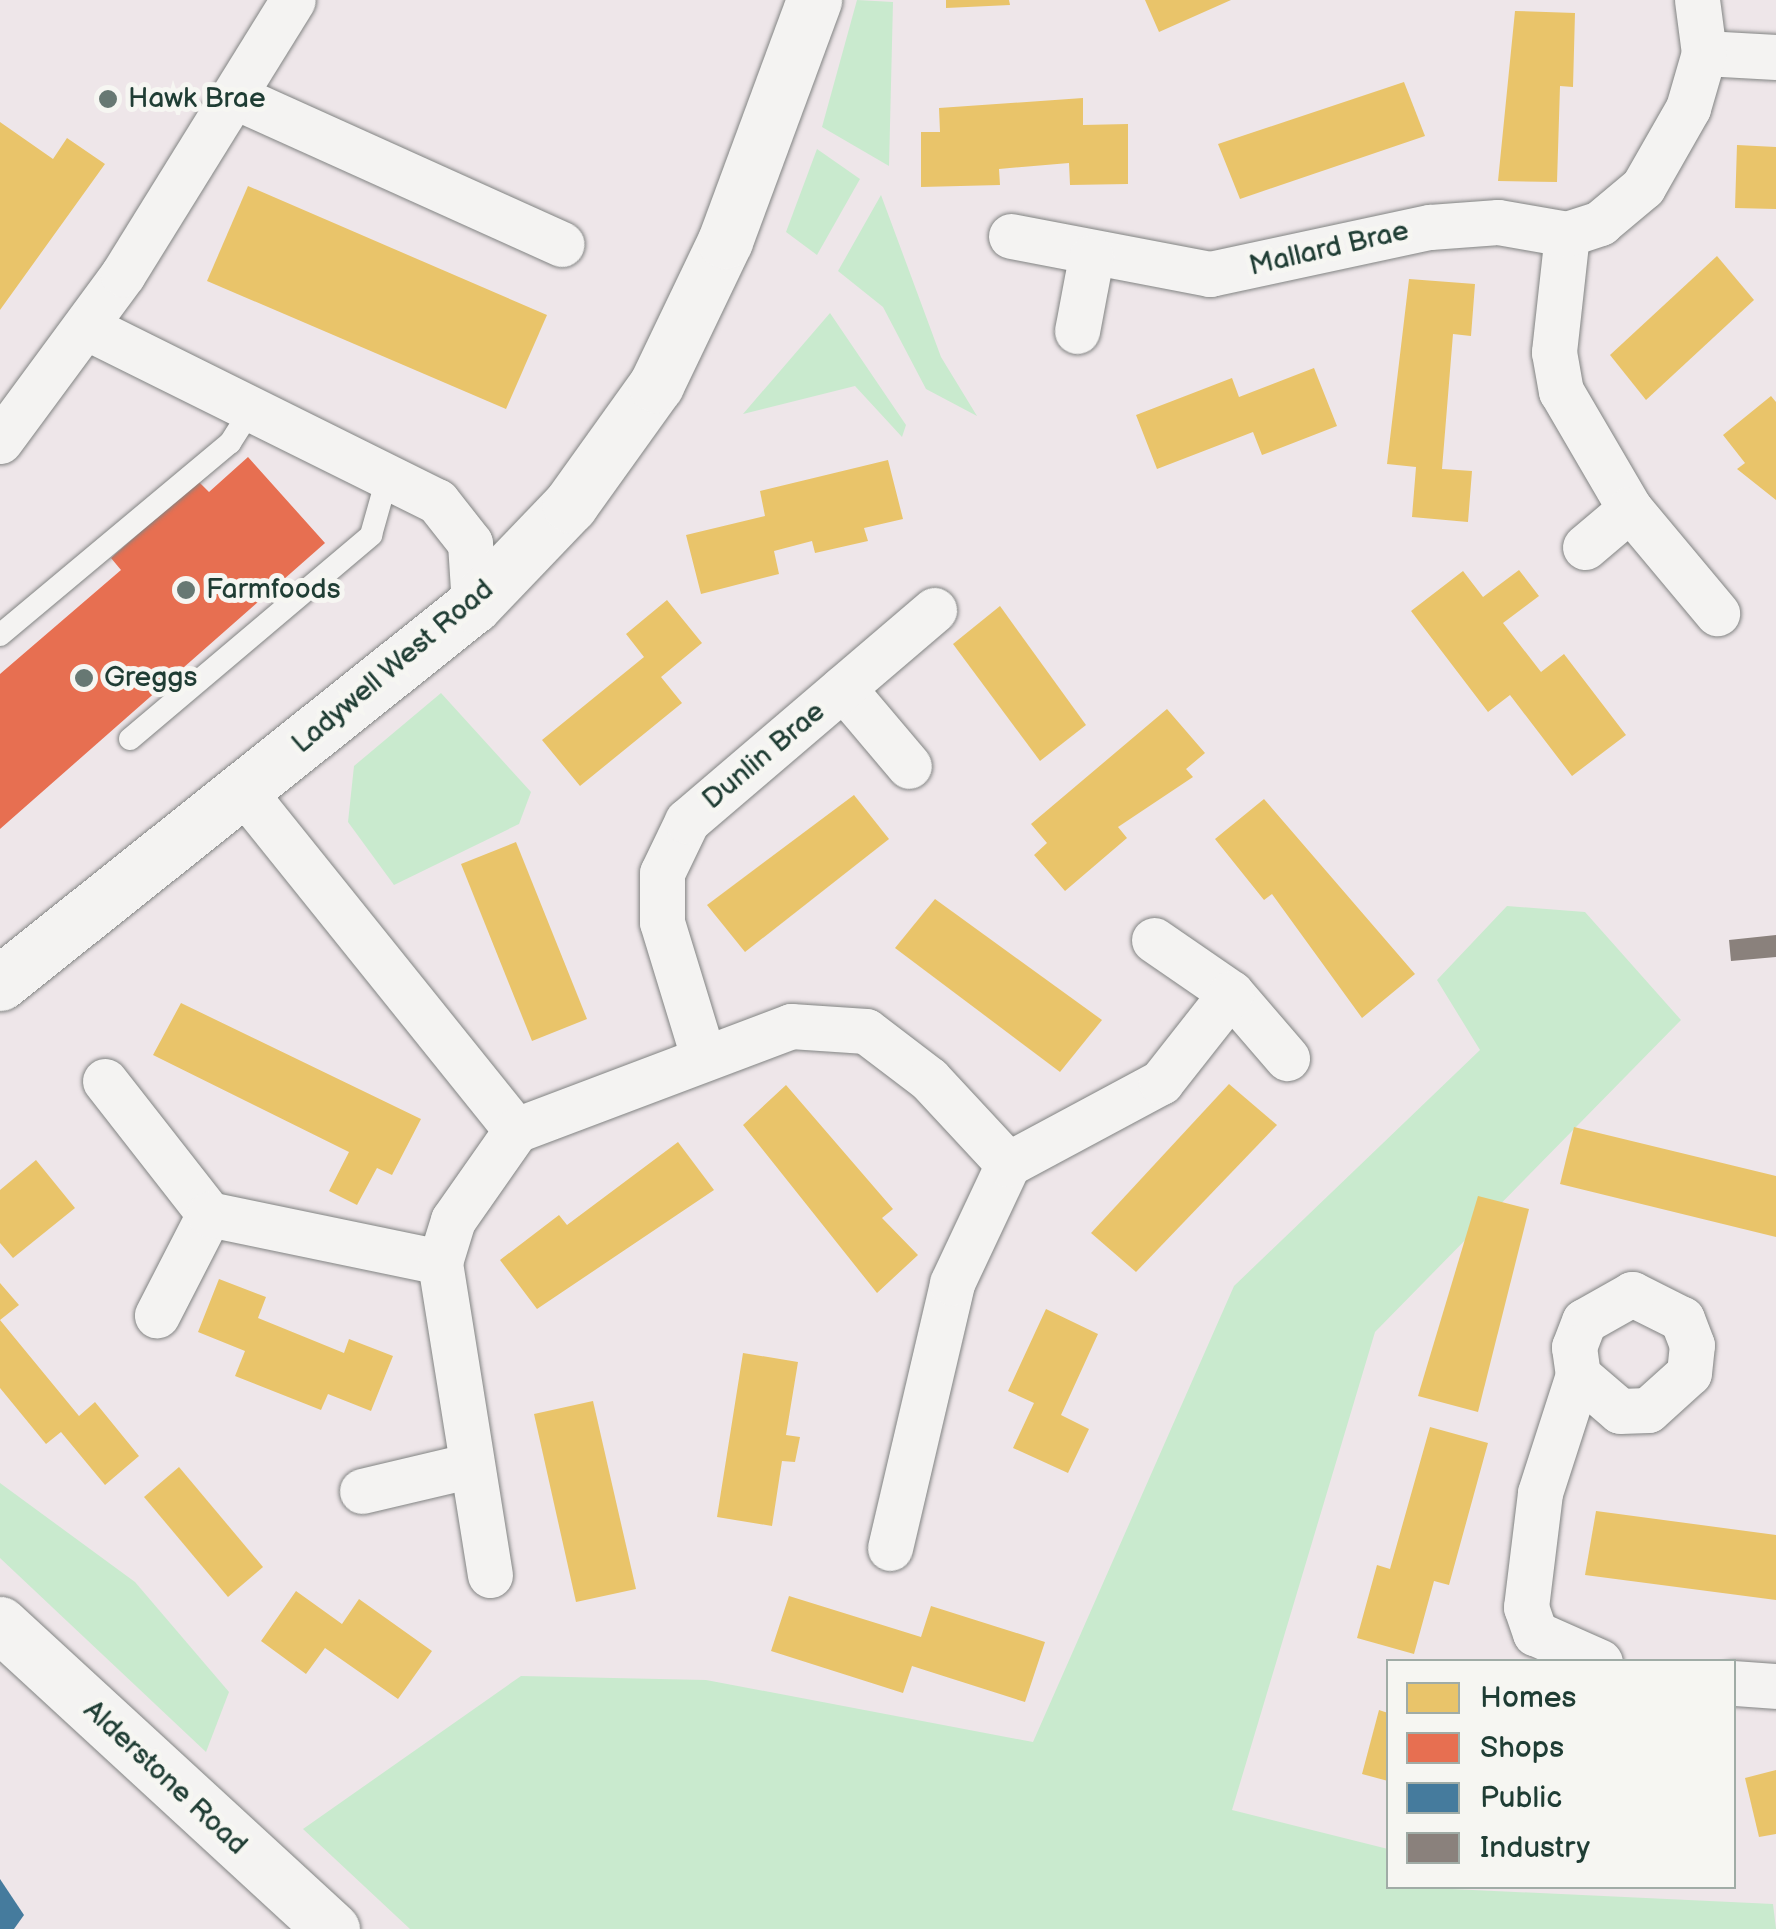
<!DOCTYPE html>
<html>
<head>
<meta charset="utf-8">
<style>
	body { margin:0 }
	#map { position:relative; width:1776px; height:1929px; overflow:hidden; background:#eee6e9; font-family:"Balsamiq Sans",sans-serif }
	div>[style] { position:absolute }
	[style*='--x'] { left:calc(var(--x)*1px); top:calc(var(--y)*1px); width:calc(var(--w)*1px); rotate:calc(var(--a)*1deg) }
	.green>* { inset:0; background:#c9eace }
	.homes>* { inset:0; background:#e9c46a }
	.shops>* { inset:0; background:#e76f51 }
	.public>* { inset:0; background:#457b9d }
	.industry>* { inset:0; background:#8a817c }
	.roads { filter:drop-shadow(0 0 2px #828483) drop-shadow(0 0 2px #828483) }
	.service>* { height:22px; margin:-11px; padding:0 11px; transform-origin:11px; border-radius:11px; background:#f4f3f2 }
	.minor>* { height:45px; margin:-22.5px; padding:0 22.5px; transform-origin:22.5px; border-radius:22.5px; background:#f4f3f2 }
	.tertiary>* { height:55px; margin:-27.5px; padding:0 27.5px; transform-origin:27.5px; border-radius:27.5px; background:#f4f3f2 }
	.dots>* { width:28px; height:28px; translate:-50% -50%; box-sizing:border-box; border:5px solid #f6f6f2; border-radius:50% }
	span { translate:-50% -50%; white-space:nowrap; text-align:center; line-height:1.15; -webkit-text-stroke:10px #f6f6f2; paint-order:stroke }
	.poi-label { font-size:28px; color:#1f3d34 }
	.left { translate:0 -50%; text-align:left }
	.street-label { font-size:28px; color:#1f3d34 }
	.legend { position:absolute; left:1386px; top:1659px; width:350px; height:230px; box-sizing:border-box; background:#f6f6f2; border:2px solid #a0aca6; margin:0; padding:12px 18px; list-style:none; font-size:30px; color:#1f3d34 }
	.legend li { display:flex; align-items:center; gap:20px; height:50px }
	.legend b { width:50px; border:2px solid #a0aca6 }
</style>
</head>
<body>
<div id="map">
	<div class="green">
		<i style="clip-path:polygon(857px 0,893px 2px,889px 166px,822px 127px)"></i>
		<i style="clip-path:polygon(817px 149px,860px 179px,817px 255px,786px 232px)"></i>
		<i style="clip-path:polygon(881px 195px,941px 357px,977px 416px,926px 389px,883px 307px,838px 271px)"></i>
		<i style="clip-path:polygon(830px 313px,906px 425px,902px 437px,855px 386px,743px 414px)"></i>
		<i style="clip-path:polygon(441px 693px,531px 792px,519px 824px,394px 885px,348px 822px,354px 766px)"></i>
		<i style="clip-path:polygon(1507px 906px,1585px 912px,1681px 1020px,1375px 1332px,1232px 1810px,1388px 1849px,1388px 1886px,1773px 1904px,1776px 1929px,410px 1929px,303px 1829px,521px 1676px,706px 1680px,1033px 1742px,1234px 1286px,1480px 1050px,1437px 980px)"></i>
		<i style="clip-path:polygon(0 1483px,135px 1582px,229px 1692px,206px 1752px,0 1558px)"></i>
	</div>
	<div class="homes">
		<i style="clip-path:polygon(946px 0,1009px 0,1010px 5px,946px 8px)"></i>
		<i style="clip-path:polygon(1145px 0,1231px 0,1159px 32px)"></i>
		<i style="clip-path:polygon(1515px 11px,1575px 13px,1573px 87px,1560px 86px,1557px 182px,1498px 181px)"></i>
		<i style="clip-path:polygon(1404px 82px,1425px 136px,1240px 199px,1218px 144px)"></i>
		<i style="clip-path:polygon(106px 88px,120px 96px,111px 110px,97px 102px)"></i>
		<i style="clip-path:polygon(1083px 98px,1083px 125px,1128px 124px,1128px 184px,1070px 185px,1069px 163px,999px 169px,1000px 185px,921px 187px,921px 132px,940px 132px,939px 108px)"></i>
		<i style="clip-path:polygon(0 122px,53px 159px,67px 138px,105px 164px,0 310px)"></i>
		<i style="clip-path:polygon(1737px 145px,1776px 147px,1776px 209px,1735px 208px)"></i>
		<i style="clip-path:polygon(248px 186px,547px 315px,506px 409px,207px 281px)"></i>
		<i style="clip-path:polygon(1717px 256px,1754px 300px,1646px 400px,1610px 355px)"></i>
		<i style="clip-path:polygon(1409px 279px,1475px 284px,1471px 336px,1453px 334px,1442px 469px,1472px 471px,1468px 522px,1412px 517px,1416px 467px,1387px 464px)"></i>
		<i style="clip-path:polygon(1314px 368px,1337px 426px,1262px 455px,1253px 432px,1157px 469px,1136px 415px,1232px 378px,1239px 397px)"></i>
		<i style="clip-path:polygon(1771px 396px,1776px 402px,1776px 500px,1737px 469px,1745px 463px,1723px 435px)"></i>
		<i style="clip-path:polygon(888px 460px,903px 519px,864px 528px,868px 541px,815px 553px,812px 541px,774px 551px,779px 574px,701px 594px,686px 535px,765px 516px,760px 491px)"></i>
		<i style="clip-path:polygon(1519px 570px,1539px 596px,1503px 623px,1541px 672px,1564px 654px,1626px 735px,1572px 776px,1510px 695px,1488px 712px,1411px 611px,1463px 571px,1483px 597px)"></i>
		<i style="clip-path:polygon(667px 600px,702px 643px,661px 677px,682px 703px,580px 786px,542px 740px,644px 657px,626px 634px)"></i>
		<i style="clip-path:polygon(1000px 606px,1086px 725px,1040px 761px,953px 644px)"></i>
		<i style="clip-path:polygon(1167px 709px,1205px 753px,1186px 769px,1193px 777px,1118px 827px,1127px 838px,1065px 891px,1034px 855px,1047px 843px,1031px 824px)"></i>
		<i style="clip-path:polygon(854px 795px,889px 839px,745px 952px,707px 905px)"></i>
		<i style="clip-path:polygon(1264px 799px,1415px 974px,1362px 1018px,1272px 894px,1264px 900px,1215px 839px)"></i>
		<i style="clip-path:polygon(516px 842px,587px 1019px,532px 1041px,461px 864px)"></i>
		<i style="clip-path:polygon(935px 899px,1102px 1020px,1060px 1072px,895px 948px)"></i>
		<i style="clip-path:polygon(181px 1003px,421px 1119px,392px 1175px,377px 1168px,357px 1205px,329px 1191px,349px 1152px,153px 1055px)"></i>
		<i style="clip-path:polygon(1229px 1084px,1277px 1125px,1136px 1272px,1091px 1233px)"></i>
		<i style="clip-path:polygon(786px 1085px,893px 1209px,882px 1218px,918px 1255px,877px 1293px,743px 1125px)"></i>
		<i style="clip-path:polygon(1574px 1127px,1776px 1176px,1776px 1237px,1560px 1184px)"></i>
		<i style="clip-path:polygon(678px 1142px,714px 1190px,537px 1309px,500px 1260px,559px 1215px,567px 1225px)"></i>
		<i style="clip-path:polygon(36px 1160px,75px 1208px,13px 1258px,0 1243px,0 1190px)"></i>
		<i style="clip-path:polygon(1478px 1196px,1529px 1209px,1478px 1412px,1418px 1396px)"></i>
		<i style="clip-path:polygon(219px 1279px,266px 1297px,258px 1318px,344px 1353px,349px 1339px,393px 1356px,371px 1411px,328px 1394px,321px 1410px,235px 1376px,245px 1351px,198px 1332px)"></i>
		<i style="clip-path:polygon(0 1283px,19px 1305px,0 1320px,79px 1416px,95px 1402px,139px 1456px,105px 1485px,61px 1432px,46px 1444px,0 1388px)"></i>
		<i style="clip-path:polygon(1046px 1309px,1098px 1334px,1061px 1415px,1089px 1429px,1068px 1473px,1013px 1448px,1034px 1403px,1008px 1391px)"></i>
		<i style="clip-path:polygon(743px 1353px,798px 1362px,786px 1435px,800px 1437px,795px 1462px,782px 1461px,772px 1526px,717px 1517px)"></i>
		<i style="clip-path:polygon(593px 1401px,636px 1589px,576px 1602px,534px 1414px)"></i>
		<i style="clip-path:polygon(1430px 1427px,1488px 1443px,1449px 1585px,1434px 1581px,1414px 1654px,1357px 1638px,1377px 1565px,1390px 1569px)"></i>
		<i style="clip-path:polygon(179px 1467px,263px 1567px,228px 1597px,144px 1497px)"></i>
		<i style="clip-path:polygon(1596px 1511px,1776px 1535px,1776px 1600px,1585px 1575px)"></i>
		<i style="clip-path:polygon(296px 1591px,342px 1624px,359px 1599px,432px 1651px,398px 1699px,325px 1648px,306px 1674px,261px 1641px)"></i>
		<i style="clip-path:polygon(789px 1596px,921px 1637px,931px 1606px,1045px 1642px,1025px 1702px,912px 1666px,903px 1693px,771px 1651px)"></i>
		<i style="clip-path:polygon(1379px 1710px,1388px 1713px,1388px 1781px,1362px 1774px)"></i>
		<i style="clip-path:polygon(1776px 1770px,1776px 1834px,1759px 1837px,1745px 1778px)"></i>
	</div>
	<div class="shops">
		<i style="clip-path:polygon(248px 457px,325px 543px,0 829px,0 674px,121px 570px,111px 558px,198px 481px,209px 492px)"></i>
	</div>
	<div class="public">
		<i style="clip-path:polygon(0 1879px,24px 1915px,14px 1929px,0 1929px)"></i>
	</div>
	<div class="industry">
		<i style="clip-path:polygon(1776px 935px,1776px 957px,1731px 961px,1729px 940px)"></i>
	</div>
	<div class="roads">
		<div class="service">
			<i style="--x:0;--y:635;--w:300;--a:-39.9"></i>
			<i style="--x:230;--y:443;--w:41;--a:-57.8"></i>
			<i style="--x:130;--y:739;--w:316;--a:-40.2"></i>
			<i style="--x:371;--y:535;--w:62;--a:-74.2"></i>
		</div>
		<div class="minor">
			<i style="--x:1704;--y:53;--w:72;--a:3.2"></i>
			<i style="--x:238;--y:98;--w:355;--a:24.3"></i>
			<i style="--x:1567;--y:234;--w:119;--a:96.3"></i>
			<i style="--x:1554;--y:352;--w:40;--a:80"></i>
			<i style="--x:1561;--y:391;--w:137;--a:59.7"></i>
			<i style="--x:1630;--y:509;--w:136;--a:50.1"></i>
			<i style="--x:1011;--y:236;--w:203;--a:10.8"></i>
			<i style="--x:1210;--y:274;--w:225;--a:-12.1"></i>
			<i style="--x:1430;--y:227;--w:68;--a:-4.2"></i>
			<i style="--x:1498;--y:222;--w:70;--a:9.9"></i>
			<i style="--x:1567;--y:234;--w:35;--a:-18"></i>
			<i style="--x:1600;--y:223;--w:56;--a:-39.9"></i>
			<i style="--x:1643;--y:187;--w:91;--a:-60.3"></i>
			<i style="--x:1688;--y:108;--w:57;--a:-73.8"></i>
			<i style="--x:1704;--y:53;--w:53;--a:-97.5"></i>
			<i style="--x:86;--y:327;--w:392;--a:26.4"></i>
			<i style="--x:437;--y:501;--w:53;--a:51.8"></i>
			<i style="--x:470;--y:543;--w:62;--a:86.3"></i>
			<i style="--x:1077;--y:331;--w:75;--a:-79.3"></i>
			<i style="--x:0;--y:441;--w:207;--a:-53.6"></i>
			<i style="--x:123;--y:274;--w:322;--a:-58.2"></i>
			<i style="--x:1585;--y:547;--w:59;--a:-40.2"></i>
			<i style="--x:843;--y:688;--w:102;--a:49.8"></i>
			<i style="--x:244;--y:792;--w:434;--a:51.2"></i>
			<i style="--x:1154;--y:940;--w:93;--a:34.5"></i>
			<i style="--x:1231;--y:993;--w:86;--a:49.3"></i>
			<i style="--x:702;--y:1053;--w:137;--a:-107"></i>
			<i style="--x:662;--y:922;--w:49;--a:-90"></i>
			<i style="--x:662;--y:873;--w:58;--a:-64.3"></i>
			<i style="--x:687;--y:821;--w:325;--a:-40.5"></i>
			<i style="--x:105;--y:1081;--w:169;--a:52"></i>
			<i style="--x:209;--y:1214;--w:114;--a:117.2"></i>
			<i style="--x:209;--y:1214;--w:236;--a:11.7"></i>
			<i style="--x:1578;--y:1375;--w:55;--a:40.6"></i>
			<i style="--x:1620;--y:1411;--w:28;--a:-2"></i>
			<i style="--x:1648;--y:1410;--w:55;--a:-42.1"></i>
			<i style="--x:1689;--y:1373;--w:28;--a:-84"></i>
			<i style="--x:1692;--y:1345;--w:28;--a:-111"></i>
			<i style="--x:1682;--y:1319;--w:56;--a:-153.4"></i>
			<i style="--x:1632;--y:1294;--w:55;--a:150.6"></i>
			<i style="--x:1584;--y:1321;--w:28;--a:111"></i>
			<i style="--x:1574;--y:1347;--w:28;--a:82"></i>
			<i style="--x:1578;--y:1375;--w:124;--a:107.9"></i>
			<i style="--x:1540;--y:1493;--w:115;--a:97"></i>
			<i style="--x:1526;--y:1607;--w:28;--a:71"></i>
			<i style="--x:1535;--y:1633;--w:71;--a:24"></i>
			<i style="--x:362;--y:1491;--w:109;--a:-13.3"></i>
			<i style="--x:890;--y:1548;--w:272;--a:-76.8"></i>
			<i style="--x:952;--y:1283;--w:132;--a:-64.8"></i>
			<i style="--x:490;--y:1575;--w:317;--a:-99.1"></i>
			<i style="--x:440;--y:1262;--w:44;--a:-72.8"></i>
			<i style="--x:453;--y:1220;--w:110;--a:-55"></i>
			<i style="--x:516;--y:1130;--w:294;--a:-20.7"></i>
			<i style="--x:791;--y:1026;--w:75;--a:3.8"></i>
			<i style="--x:866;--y:1031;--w:79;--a:37.3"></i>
			<i style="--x:929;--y:1079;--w:116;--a:47.1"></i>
			<i style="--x:1008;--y:1164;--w:174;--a:-28.2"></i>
			<i style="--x:1161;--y:1082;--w:113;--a:-51.8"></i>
			<i style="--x:1734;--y:1683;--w:42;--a:4.1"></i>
		</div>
		<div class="tertiary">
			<i style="--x:0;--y:983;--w:606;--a:-38.57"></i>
			<i style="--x:474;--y:605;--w:139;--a:-46.2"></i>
			<i style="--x:570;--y:505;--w:148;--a:-54.4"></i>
			<i style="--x:656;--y:385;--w:160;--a:-64.4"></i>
			<i style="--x:725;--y:241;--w:257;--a:-69.7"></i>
			<i style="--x:0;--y:1624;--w:451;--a:42.6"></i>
		</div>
	</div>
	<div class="dots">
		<i style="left:108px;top:99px;background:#677873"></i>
		<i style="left:186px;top:590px;background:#677873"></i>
		<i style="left:84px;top:678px;background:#677873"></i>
	</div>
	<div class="poi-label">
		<span class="left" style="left:128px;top:99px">Hawk Brae</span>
		<span class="left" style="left:206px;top:590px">Farmfoods</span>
		<span class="left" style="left:104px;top:678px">Greggs</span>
	</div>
	<div class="street-label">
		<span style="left:1329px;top:249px;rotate:-13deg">Mallard Brae</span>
		<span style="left:393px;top:667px;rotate:-40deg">Ladywell West Road</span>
		<span style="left:764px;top:756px;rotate:-40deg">Dunlin Brae</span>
		<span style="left:165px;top:1778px;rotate:43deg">Alderstone Road</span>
	</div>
	<ul class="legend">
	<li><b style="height:28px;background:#e9c46a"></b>Homes</li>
	<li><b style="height:28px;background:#e76f51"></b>Shops</li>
	<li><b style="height:28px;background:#457b9d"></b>Public</li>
	<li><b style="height:28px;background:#8a817c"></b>Industry</li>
	</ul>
</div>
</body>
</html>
